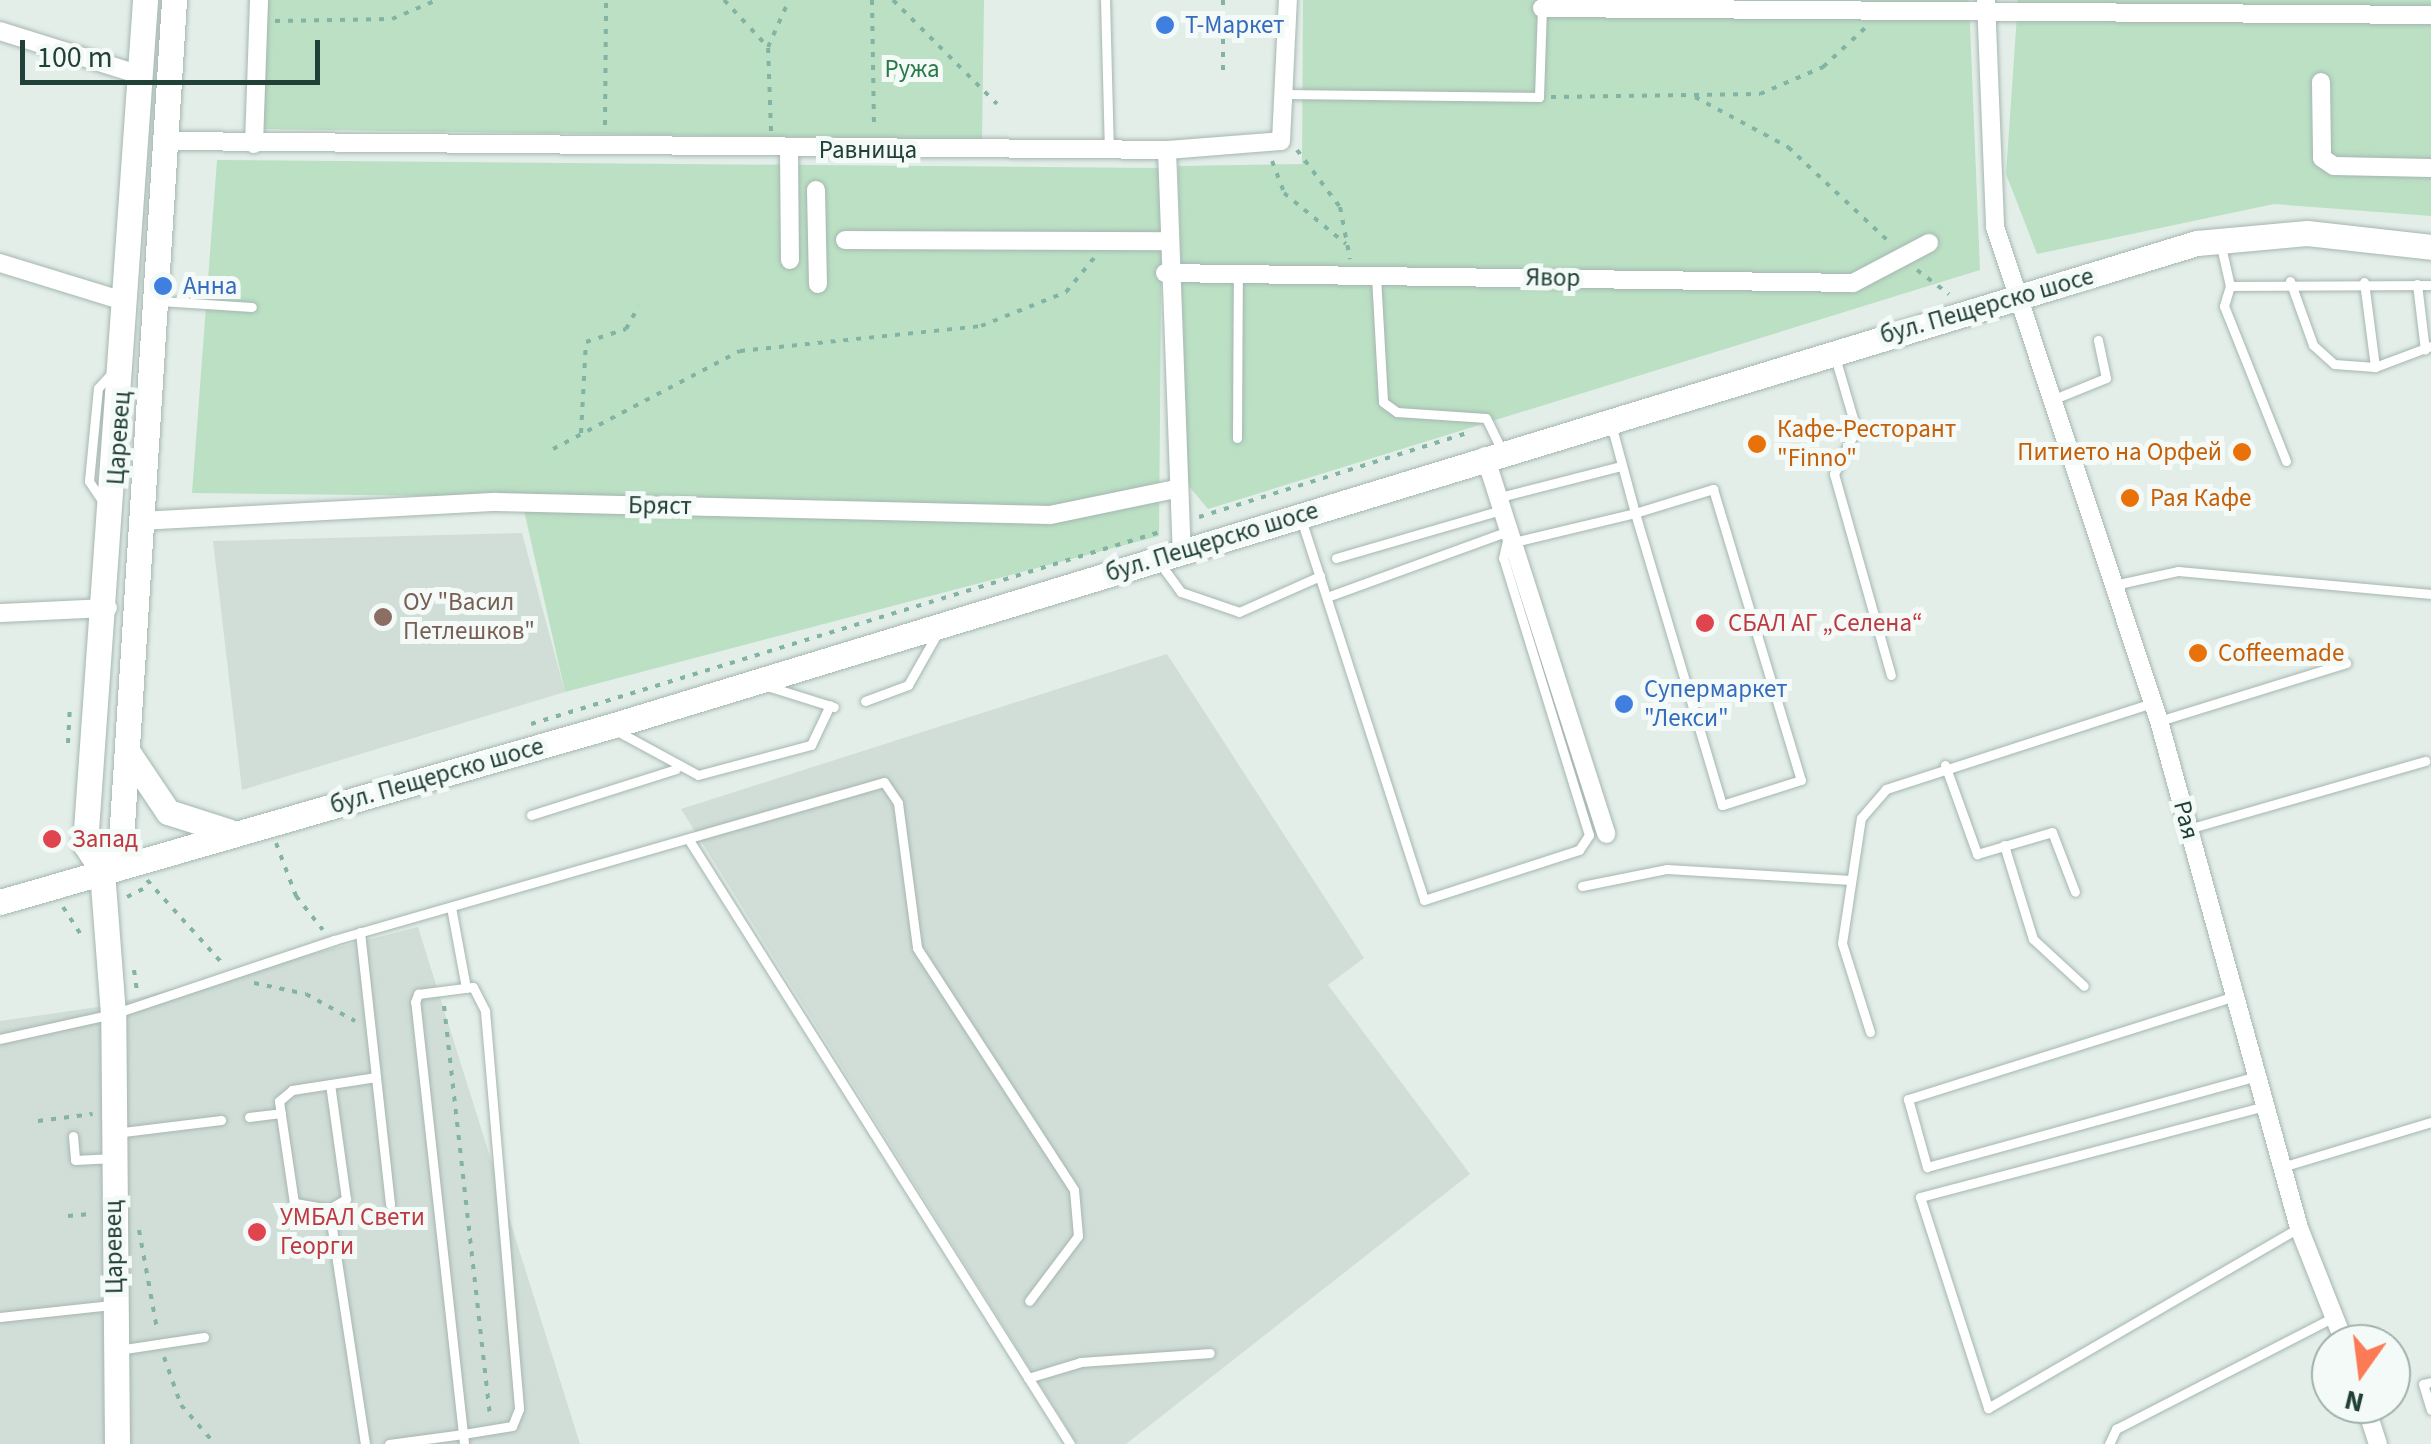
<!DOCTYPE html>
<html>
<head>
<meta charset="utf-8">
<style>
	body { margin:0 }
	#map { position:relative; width:2431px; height:1444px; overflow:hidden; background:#e3eee9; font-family:"Source Sans 3",sans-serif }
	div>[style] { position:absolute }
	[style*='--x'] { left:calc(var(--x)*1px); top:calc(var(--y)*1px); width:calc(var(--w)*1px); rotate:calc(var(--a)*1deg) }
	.built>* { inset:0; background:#d1ded8 }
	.green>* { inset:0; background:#bbe0c4 }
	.path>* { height:4px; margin-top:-2px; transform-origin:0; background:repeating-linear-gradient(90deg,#82b3a3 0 5px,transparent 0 13px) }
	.roads { filter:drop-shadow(0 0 2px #a5b6b0) drop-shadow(0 0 2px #a5b6b0) }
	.lane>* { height:9px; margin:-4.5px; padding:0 4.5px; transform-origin:4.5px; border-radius:4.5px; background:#fff }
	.street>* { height:18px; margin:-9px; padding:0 9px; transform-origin:9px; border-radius:9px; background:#fff }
	.secondary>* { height:25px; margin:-12.5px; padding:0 12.5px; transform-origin:12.5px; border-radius:12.5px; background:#fff }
	.dots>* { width:28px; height:28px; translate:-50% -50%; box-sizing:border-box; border:5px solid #f4faf7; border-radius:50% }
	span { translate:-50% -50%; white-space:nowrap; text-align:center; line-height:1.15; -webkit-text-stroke:10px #f4faf7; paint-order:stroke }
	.shop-label { font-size:25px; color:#366cbe }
	.left { translate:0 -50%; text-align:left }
	.park-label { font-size:25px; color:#297a47 }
	.street-label { font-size:25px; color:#214038 }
	.food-label { font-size:25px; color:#c56008 }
	.right { translate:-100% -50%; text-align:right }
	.education-label { font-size:25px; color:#785e54 }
	.health-label { font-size:25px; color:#be3a42 }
	.north { position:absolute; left:2311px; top:1324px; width:100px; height:100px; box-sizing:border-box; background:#f4faf7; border:2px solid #a0b0ab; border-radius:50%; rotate:194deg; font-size:28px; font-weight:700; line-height:40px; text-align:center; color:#214038 }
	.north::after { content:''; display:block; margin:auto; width:35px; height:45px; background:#fa7b55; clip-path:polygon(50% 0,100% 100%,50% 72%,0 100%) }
	.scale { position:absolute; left:20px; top:40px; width:300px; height:45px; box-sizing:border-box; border:5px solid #214038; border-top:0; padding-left:12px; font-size:30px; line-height:35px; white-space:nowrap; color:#214038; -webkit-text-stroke:8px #f4faf7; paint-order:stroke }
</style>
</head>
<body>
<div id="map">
	<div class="built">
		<i style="clip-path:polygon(522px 533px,565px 692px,242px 790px,213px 541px)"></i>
		<i style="clip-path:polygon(1167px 654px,1364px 958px,1328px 985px,1470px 1174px,1126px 1444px,1077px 1444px,681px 809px)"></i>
		<i style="clip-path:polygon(418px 927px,580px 1444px,0 1444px,0 1021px,105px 1006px)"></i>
	</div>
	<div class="green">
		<i style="clip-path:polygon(266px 0,984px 0,982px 140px,263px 129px)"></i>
		<i style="clip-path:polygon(1303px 0,1969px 0,1980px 270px,1208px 509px,1188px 485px,1178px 166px,1302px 164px)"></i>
		<i style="clip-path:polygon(2018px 0,2431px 0,2431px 216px,2274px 204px,2037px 254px,2006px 174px)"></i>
		<i style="clip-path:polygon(217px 160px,1162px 168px,1159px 536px,565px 692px,521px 497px,192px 493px)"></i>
	</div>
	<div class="path">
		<i style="--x:724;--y:0;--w:64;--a:46.9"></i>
		<i style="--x:872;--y:0;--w:130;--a:89.1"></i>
		<i style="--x:893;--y:0;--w:147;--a:45"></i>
		<i style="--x:1223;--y:0;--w:71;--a:90"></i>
		<i style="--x:275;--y:21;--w:117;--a:-1"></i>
		<i style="--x:392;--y:19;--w:49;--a:-22.9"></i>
		<i style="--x:1551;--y:97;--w:209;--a:-0.8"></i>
		<i style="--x:1760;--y:94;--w:69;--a:-23.2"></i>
		<i style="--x:1823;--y:67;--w:57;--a:-42.9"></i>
		<i style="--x:1695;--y:97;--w:106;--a:28.3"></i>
		<i style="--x:1788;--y:147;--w:139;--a:43.2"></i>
		<i style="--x:605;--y:125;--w:125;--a:-89.5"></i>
		<i style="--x:771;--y:131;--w:84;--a:-92"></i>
		<i style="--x:768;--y:47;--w:51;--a:-65.9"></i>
		<i style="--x:1297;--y:150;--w:71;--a:53"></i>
		<i style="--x:1340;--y:207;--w:53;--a:79.1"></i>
		<i style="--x:1272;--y:161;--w:34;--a:69"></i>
		<i style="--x:1284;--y:193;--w:80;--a:39.4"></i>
		<i style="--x:1917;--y:270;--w:40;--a:37"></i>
		<i style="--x:581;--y:433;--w:91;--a:-86.9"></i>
		<i style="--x:586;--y:342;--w:42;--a:-18"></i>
		<i style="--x:626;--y:329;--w:26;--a:-61"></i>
		<i style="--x:553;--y:449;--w:211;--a:-27.7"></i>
		<i style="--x:740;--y:351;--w:242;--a:-5.9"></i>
		<i style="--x:981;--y:326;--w:92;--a:-21.8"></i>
		<i style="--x:1066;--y:292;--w:44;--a:-50.5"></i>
		<i style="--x:1199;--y:517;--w:281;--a:-17.4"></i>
		<i style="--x:531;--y:724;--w:661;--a:-16.98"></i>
		<i style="--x:68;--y:743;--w:36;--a:-87"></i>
		<i style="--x:276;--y:843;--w:57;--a:69.3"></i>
		<i style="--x:296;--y:896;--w:43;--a:51.5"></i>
		<i style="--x:147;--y:880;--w:110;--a:47.9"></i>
		<i style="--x:127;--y:897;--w:25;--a:-27"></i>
		<i style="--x:63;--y:907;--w:38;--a:57"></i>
		<i style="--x:134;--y:970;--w:21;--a:82"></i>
		<i style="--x:254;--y:983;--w:53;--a:11.9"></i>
		<i style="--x:306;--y:994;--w:56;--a:28.9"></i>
		<i style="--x:444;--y:1006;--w:410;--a:83.6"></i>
		<i style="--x:38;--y:1121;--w:55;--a:-7.3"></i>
		<i style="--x:68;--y:1216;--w:25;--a:-5"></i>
		<i style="--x:139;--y:1230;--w:101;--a:79.7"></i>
		<i style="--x:164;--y:1357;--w:51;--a:70.5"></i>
		<i style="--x:181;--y:1405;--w:52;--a:48.9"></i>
	</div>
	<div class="roads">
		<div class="lane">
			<i style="--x:1105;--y:0;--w:150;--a:88.5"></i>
			<i style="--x:1288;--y:94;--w:251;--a:0.7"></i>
			<i style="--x:1539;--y:97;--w:89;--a:-88.1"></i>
			<i style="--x:2220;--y:242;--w:45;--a:77.2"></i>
			<i style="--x:2230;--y:286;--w:21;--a:107"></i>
			<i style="--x:2224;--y:306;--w:167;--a:68.2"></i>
			<i style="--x:1376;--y:276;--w:126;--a:86.8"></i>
			<i style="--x:1383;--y:402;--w:17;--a:36"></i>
			<i style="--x:1397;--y:412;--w:89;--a:3.9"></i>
			<i style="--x:1486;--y:418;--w:37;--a:64"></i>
			<i style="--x:2290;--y:281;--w:68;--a:70.2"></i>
			<i style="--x:2313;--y:345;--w:28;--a:42"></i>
			<i style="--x:2334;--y:364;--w:41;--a:4.2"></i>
			<i style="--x:2375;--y:367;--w:60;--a:-20.6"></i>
			<i style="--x:2364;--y:282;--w:86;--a:82.6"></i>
			<i style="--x:2417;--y:284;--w:66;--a:83.1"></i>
			<i style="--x:2230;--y:286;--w:201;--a:-0.3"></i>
			<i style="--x:160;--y:301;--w:92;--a:3.7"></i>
			<i style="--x:1835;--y:357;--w:75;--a:73.7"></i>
			<i style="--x:1856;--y:429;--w:50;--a:116.1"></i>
			<i style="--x:1834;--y:474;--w:209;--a:74.2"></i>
			<i style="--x:2054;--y:399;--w:56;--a:-22"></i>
			<i style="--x:2106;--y:378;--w:39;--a:-102"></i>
			<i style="--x:1237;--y:438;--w:164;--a:-89.7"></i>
			<i style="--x:1500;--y:497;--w:125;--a:-14.4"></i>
			<i style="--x:103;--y:502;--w:25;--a:-124"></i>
			<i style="--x:89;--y:481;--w:93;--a:-84.5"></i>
			<i style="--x:98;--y:388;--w:21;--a:-47"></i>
			<i style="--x:1301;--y:519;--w:400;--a:72.1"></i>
			<i style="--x:1424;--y:900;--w:163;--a:-17.9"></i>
			<i style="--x:1579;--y:850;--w:18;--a:-56"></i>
			<i style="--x:1589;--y:835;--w:290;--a:-107.2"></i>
			<i style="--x:1503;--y:558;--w:22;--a:-77"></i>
			<i style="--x:1514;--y:542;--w:124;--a:-13.5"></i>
			<i style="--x:1635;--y:513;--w:82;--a:-17.1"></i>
			<i style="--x:1713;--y:489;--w:304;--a:73.2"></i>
			<i style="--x:1801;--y:780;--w:83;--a:162.4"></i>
			<i style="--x:1722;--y:805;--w:305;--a:-106.6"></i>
			<i style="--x:1635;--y:513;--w:92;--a:-105.1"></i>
			<i style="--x:1336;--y:558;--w:172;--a:-16.2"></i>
			<i style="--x:1159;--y:562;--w:37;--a:54"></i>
			<i style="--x:1181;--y:592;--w:61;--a:19"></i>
			<i style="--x:1239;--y:612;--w:89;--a:-24"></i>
			<i style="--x:2114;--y:585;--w:66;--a:-12.3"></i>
			<i style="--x:2178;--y:571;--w:254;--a:5.2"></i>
			<i style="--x:1327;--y:597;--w:193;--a:-20"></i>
			<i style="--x:767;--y:686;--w:70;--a:17.4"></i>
			<i style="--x:865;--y:701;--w:46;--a:-20.4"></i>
			<i style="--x:908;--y:685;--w:61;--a:-60.5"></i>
			<i style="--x:2159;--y:721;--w:196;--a:-17.2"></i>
			<i style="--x:617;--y:731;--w:92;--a:28.5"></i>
			<i style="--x:698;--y:775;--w:117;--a:-14.9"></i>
			<i style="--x:811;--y:745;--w:44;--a:-64.6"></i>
			<i style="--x:1945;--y:765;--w:95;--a:70.2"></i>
			<i style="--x:1977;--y:854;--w:78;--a:-16.3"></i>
			<i style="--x:2052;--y:832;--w:64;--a:69"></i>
			<i style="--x:531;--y:815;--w:152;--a:-17.6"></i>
			<i style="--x:2188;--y:829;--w:247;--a:-16"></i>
			<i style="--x:689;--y:840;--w:714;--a:57.76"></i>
			<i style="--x:2004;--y:845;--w:98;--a:72.9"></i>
			<i style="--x:2033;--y:939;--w:69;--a:42.7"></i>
			<i style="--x:1582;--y:886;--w:87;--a:-11.3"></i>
			<i style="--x:1667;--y:869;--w:184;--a:3.4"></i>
			<i style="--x:451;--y:907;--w:82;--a:79.5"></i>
			<i style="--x:360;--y:932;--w:274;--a:83.7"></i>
			<i style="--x:473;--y:987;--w:27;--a:63"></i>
			<i style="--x:485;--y:1011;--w:399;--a:85.1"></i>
			<i style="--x:519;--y:1409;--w:18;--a:112"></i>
			<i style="--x:512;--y:1426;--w:50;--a:170.7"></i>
			<i style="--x:463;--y:1434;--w:435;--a:-96.3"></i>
			<i style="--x:415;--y:1002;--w:9;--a:-69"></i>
			<i style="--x:418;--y:994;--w:55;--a:-7.3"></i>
			<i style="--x:2235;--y:996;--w:343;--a:162.5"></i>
			<i style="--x:1908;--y:1099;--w:71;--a:74.4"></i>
			<i style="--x:1927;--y:1167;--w:342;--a:-15.4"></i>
			<i style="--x:1870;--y:1032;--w:93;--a:-107.5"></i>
			<i style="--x:1842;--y:943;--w:126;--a:-81.4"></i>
			<i style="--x:1861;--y:818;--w:38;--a:-49"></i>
			<i style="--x:1886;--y:789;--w:280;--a:-17.9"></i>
			<i style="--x:0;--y:1039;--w:116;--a:-12.5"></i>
			<i style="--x:113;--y:1014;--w:233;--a:-18.5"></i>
			<i style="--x:334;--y:940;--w:572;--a:-16.03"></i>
			<i style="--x:884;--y:782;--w:25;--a:56"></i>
			<i style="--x:898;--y:803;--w:146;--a:82.5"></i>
			<i style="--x:917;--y:948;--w:288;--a:57"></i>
			<i style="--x:1074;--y:1190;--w:46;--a:85"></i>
			<i style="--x:1078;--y:1236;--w:81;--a:127"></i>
			<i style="--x:2265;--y:1106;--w:357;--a:165.2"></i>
			<i style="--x:1920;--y:1197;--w:222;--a:72.1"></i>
			<i style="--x:1988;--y:1408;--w:359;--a:-30.1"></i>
			<i style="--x:249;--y:1117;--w:32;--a:-7"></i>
			<i style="--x:115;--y:1133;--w:107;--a:-7"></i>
			<i style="--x:73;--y:1136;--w:24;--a:85"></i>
			<i style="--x:75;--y:1160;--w:34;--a:-3"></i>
			<i style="--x:2282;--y:1167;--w:156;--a:-16.8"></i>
			<i style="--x:329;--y:1209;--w:20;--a:-30"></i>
			<i style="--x:346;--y:1199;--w:116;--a:-97.9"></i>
			<i style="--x:0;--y:1317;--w:112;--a:-6.2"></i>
			<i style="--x:118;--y:1350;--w:87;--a:-8.6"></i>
			<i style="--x:1028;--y:1378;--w:55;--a:-16.8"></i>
			<i style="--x:1081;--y:1362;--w:129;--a:-4"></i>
			<i style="--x:2431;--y:1382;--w:8;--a:166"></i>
			<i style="--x:2423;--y:1384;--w:27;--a:73"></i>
			<i style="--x:365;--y:1444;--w:238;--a:-98.7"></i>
			<i style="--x:329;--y:1209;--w:36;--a:-170"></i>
			<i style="--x:294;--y:1203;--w:103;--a:-98.4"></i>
			<i style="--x:279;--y:1101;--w:17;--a:-40"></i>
			<i style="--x:292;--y:1090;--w:85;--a:-8.8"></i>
			<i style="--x:389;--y:1444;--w:75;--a:-7.7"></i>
			<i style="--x:463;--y:1434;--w:10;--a:84"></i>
			<i style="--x:2109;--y:1444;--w:17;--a:-65"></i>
			<i style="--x:2116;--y:1429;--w:245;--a:-27.2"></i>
		</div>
		<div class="street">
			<i style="--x:1986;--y:0;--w:227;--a:87.7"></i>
			<i style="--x:1995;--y:227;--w:521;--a:71.63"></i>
			<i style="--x:2159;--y:721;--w:526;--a:74.56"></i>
			<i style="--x:2299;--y:1228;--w:125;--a:68.4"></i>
			<i style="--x:1542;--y:8;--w:889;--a:0.45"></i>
			<i style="--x:0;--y:31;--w:147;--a:17.4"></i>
			<i style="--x:2321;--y:82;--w:76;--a:89.2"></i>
			<i style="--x:2322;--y:158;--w:14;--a:34"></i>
			<i style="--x:2334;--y:166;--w:97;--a:1.2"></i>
			<i style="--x:165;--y:141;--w:1002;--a:0.51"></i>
			<i style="--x:1167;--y:150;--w:403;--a:87.9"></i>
			<i style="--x:254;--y:144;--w:144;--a:-88"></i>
			<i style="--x:789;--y:150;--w:110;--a:89.5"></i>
			<i style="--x:1167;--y:150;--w:114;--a:-4.5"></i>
			<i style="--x:1281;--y:141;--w:141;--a:-87.2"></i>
			<i style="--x:816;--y:190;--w:94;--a:88.8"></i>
			<i style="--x:845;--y:240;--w:321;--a:0.2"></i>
			<i style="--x:0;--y:263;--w:133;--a:17.1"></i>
			<i style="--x:1165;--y:273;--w:688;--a:0.83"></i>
			<i style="--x:1853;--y:283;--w:86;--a:-27.8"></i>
			<i style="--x:1485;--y:456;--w:397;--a:72.2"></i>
			<i style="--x:140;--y:521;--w:357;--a:-3.1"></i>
			<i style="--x:496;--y:502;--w:554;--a:1.34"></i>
			<i style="--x:1050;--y:515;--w:129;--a:-11.7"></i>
			<i style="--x:0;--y:613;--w:108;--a:-2.7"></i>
			<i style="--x:2365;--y:1404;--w:42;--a:72"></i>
		</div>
		<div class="secondary">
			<i style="--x:129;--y:754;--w:70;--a:56.1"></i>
			<i style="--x:168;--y:812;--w:63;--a:17.6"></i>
			<i style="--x:102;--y:870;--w:35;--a:-57"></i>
			<i style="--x:121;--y:841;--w:843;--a:-86.39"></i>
			<i style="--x:0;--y:902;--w:636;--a:-16.07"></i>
			<i style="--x:611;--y:726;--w:1658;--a:-16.94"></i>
			<i style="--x:2197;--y:243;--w:110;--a:-5.2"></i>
			<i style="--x:2307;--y:233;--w:125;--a:6.4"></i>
			<i style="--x:117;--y:1444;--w:430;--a:-90.5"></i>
			<i style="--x:113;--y:1014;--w:144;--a:-94.4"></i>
			<i style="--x:102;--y:870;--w:31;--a:-123"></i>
			<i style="--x:85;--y:844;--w:846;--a:-85.93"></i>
		</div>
	</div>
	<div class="dots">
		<i style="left:1165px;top:25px;background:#3f7fe0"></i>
		<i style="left:163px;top:286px;background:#3f7fe0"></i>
		<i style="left:1757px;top:444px;background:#e8710a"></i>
		<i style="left:2242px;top:452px;background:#e8710a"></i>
		<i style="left:2130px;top:498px;background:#e8710a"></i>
		<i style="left:383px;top:617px;background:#8d6e63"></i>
		<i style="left:1705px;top:623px;background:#e0444e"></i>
		<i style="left:2198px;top:653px;background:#e8710a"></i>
		<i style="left:1624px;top:704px;background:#3f7fe0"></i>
		<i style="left:52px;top:839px;background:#e0444e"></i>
		<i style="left:257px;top:1232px;background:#e0444e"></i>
	</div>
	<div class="shop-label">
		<span class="left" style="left:1185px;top:25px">Т-Маркет</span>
		<span class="left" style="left:183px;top:286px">Анна</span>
		<span class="left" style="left:1644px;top:704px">Супермаркет<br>"Лекси"</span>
	</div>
	<div class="park-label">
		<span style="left:912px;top:69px">Ружа</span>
	</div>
	<div class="street-label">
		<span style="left:868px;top:150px">Равнища</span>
		<span style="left:1553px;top:278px;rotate:1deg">Явор</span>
		<span style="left:1987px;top:306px;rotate:-16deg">бул. Пещерско шосе</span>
		<span style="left:119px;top:438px;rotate:-86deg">Царевец</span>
		<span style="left:660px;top:506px;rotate:1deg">Бряст</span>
		<span style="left:1212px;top:542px;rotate:-17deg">бул. Пещерско шосе</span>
		<span style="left:437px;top:776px;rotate:-16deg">бул. Пещерско шосе</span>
		<span style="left:2186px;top:820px;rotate:75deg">Рая</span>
		<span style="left:114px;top:1247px;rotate:-91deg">Царевец</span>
	</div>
	<div class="food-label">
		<span class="left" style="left:1777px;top:444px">Кафе-Ресторант<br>"Finno"</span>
		<span class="right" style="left:2222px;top:452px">Питието на Орфей</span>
		<span class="left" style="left:2150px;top:498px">Рая Кафе</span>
		<span class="left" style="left:2218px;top:653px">Coffeemade</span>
	</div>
	<div class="education-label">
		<span class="left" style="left:403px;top:617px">ОУ "Васил<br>Петлешков"</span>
	</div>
	<div class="health-label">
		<span class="left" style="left:1728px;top:623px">СБАЛ АГ „Селена“</span>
		<span class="left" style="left:72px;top:839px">Запад</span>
		<span class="left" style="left:280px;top:1232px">УМБАЛ Свети<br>Георги</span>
	</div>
	<div class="north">N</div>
	<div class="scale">100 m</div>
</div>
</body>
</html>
